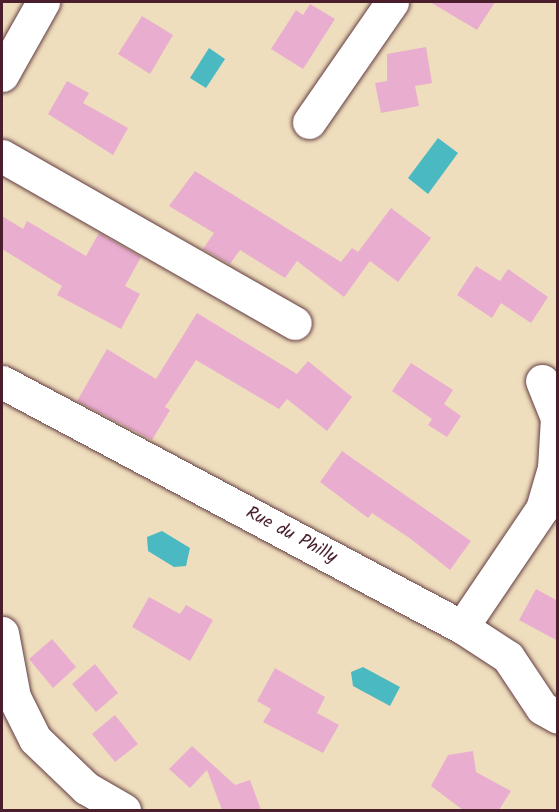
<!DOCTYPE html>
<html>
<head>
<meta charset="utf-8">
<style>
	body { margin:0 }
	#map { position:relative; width:559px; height:812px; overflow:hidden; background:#efdebd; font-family:Kalam,sans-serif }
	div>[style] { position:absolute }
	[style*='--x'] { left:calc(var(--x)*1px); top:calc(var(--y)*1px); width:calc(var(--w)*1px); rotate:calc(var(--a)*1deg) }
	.water>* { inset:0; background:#4ab9c1 }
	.building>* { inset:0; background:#e9aecf }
	.roads { filter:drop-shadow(0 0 2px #633c41) drop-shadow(0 0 2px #633c41) }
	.street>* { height:33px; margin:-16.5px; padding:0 16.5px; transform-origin:16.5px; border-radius:16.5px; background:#fff }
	span { translate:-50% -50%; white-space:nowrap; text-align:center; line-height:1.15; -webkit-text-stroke:5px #fff; paint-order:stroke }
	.street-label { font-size:18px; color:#4a1f2b }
	.frame { position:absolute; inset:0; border:3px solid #4a1f2b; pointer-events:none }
</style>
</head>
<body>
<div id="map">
	<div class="water">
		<i style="clip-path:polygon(209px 48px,225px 59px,206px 88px,190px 78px)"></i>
		<i style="clip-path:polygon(438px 138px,458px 153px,428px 194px,408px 178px)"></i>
		<i style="clip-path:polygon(162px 531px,190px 548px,186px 566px,174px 567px,148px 551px,147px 537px)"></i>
		<i style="clip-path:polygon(363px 667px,400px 687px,390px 706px,353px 686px,351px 672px)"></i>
	</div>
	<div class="building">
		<i style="clip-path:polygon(430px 2px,495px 2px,477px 30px)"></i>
		<i style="clip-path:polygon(310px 4px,335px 19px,303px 69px,271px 49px,296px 10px,303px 15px)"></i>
		<i style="clip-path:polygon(142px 16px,173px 35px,150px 74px,118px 54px)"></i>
		<i style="clip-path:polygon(426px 47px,432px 83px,415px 86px,419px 106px,381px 113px,375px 83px,387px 81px,387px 54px)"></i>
		<i style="clip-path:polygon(67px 81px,89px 93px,83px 103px,128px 128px,113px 155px,48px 114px)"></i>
		<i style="clip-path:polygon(195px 171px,341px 262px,352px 248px,358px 252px,391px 208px,431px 238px,398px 282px,370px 261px,344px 297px,297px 261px,285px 278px,240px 250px,230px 264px,203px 249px,214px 233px,169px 206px)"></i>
		<i style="clip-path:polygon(2px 216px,23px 229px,27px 221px,86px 256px,99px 233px,141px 257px,125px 286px,140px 294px,121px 329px,57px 295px,62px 286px,2px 249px)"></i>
		<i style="clip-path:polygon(476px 266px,500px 281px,508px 269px,548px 297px,531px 323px,501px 303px,492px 318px,457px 295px)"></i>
		<i style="clip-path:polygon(197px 313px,297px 374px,308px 361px,352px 397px,327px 431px,287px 399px,279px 409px,196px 360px,165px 407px,170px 410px,152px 440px,77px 401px,107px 349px,156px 379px)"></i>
		<i style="clip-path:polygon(411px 363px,453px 390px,444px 404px,461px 416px,447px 437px,428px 425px,432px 419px,392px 391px)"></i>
		<i style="clip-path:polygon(342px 451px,471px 541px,450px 570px,411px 539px,372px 513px,368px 518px,320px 482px)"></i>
		<i style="clip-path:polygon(536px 589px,558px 601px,558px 641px,519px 620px)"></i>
		<i style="clip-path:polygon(149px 597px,180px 614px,186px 605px,213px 620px,190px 661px,132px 627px)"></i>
		<i style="clip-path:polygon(52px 639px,76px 667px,53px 688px,29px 659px)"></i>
		<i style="clip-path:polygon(95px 664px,118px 693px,96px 712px,72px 684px)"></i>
		<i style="clip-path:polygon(275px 668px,325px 697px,317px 713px,339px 725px,323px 753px,263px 722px,271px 709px,257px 701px)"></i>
		<i style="clip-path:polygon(115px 715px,138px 744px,115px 762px,92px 734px)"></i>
		<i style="clip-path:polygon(192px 746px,235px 785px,250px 780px,261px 810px,222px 810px,207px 770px,190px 788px,169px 769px)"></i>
		<i style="clip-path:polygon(473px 751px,476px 772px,511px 791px,499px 810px,463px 810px,431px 786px,448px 755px)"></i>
	</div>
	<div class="roads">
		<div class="street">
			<i style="--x:2;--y:75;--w:84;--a:-60.7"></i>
			<i style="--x:309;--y:122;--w:146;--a:-55.3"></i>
			<i style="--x:2;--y:156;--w:337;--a:29.7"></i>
			<i style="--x:2;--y:382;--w:521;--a:28.04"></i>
			<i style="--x:462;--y:627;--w:55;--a:33.1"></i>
			<i style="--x:508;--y:657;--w:61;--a:56.3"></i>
			<i style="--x:542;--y:708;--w:18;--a:29"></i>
			<i style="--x:462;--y:627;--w:143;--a:-55.9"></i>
			<i style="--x:542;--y:509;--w:43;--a:-73.7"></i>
			<i style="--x:554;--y:468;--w:50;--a:-86.6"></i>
			<i style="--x:557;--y:418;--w:40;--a:-112"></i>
			<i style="--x:2;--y:633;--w:65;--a:79.4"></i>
			<i style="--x:14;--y:697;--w:47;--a:63.4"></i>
			<i style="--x:35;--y:739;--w:71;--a:43.9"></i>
			<i style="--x:86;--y:788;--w:44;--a:30.1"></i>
		</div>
	</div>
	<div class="street-label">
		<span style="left:291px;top:536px;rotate:28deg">Rue du Philly</span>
	</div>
	<div class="frame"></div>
</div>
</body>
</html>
